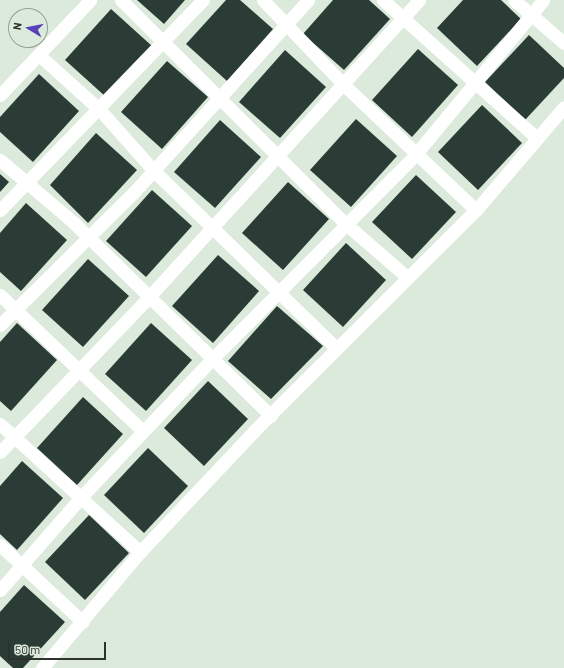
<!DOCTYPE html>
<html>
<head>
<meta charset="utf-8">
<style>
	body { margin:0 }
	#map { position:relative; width:564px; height:668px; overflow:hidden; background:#dceadb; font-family:Barlow,sans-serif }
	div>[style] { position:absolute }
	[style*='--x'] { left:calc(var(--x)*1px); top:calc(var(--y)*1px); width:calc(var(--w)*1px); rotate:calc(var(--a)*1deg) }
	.building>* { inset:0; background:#2b3c36 }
	.minor>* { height:13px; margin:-6.5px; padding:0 6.5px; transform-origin:6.5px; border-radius:6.5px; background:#fff }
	span { translate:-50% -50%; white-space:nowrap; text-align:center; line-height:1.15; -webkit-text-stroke:4px #dceadb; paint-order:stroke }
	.north { position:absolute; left:8px; top:8px; width:40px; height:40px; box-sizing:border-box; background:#dceadb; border:1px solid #96a095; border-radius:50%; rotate:280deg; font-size:11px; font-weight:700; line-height:16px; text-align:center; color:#2d322c }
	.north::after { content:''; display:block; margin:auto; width:14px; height:18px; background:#5740b8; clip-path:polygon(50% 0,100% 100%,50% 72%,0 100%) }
	.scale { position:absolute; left:8px; top:642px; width:98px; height:18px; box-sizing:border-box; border:2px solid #2d322c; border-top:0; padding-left:5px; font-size:12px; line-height:14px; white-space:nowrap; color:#2d322c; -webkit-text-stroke:3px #dceadb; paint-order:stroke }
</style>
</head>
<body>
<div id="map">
	<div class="building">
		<i style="clip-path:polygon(137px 0,185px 0,164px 24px)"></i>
		<i style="clip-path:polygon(226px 0,240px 0,273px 29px,227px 81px,186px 44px)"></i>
		<i style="clip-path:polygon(333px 0,369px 0,390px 19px,344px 70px,303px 34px)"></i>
		<i style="clip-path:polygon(463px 0,501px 0,521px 19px,477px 66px,437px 28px)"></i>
		<i style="clip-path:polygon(111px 9px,152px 46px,106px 97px,65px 60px)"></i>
		<i style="clip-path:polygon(529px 35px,564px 68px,564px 78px,525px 120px,485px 82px)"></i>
		<i style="clip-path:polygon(418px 49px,458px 85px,412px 137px,372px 100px)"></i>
		<i style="clip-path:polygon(285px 50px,326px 87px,280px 138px,239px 102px)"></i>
		<i style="clip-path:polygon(167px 61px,208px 97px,162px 149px,121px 112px)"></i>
		<i style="clip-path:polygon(39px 74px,79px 111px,33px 162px,0 132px,0 117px)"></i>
		<i style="clip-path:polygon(482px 105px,522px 143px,478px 190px,438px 152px)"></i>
		<i style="clip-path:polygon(356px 119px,397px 156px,351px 207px,310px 170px)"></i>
		<i style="clip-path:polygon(220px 120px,261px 157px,215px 208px,174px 172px)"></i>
		<i style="clip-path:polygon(96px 133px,137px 170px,88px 223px,50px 185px)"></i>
		<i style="clip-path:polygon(0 174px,9px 182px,0 192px)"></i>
		<i style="clip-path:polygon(416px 175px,456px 212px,412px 259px,372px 222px)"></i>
		<i style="clip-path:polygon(288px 182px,329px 219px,283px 270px,242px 233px)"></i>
		<i style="clip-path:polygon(152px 190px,192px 226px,146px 277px,106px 241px)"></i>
		<i style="clip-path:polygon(26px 203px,67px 240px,21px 291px,0 272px,0 233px)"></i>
		<i style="clip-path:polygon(346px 243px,386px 280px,343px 327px,303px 290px)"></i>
		<i style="clip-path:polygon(218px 255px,259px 291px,213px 343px,172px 306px)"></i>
		<i style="clip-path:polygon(88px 259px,129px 296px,83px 347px,42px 310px)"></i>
		<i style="clip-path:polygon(277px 306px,323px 346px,271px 399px,228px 361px)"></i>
		<i style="clip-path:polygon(17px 323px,57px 360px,11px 411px,0 401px,0 342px)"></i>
		<i style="clip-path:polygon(151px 323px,192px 360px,146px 411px,105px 374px)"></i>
		<i style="clip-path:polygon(208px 381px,248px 419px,204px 466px,164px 428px)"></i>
		<i style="clip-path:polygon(83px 397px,123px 434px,77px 485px,37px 448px)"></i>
		<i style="clip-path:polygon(148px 448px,188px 486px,144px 533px,104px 495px)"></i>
		<i style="clip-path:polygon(22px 461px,63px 498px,17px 550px,0 534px,0 486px)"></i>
		<i style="clip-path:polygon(89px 515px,129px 553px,85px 600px,45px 562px)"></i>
		<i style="clip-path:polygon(24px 585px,65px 622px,23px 668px,13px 668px,0 656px,0 612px)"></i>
	</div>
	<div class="minor">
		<i style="--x:121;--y:0;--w:317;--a:44.9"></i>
		<i style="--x:346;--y:224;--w:81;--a:41"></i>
		<i style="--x:263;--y:0;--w:116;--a:46.4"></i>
		<i style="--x:343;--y:84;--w:183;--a:43.5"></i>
		<i style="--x:383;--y:0;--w:207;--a:41.9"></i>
		<i style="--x:514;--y:0;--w:66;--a:40.7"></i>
		<i style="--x:40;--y:56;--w:81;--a:42"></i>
		<i style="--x:100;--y:110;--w:80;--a:48.5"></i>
		<i style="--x:153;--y:170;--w:255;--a:44.2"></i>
		<i style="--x:0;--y:95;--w:131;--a:-46.5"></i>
		<i style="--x:0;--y:160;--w:96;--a:40.3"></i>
		<i style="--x:73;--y:222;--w:277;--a:44.4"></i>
		<i style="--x:0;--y:210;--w:292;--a:-46"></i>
		<i style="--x:0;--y:295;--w:197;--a:43.6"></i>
		<i style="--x:0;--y:325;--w:189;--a:-44.8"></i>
		<i style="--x:134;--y:192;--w:259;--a:-47.8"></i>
		<i style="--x:0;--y:424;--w:190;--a:42.4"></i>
		<i style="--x:0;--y:452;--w:214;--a:-46.1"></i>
		<i style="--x:148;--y:298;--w:403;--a:-47.7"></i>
		<i style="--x:0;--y:545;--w:113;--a:42.9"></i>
		<i style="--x:0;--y:590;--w:123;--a:-48.9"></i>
		<i style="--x:81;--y:497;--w:190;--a:-46.5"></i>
		<i style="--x:212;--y:359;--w:288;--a:-45.1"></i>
		<i style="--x:415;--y:155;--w:201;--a:-50.4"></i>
		<i style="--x:42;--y:668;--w:152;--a:-49.8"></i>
		<i style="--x:140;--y:552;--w:166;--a:-46.7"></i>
		<i style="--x:254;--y:431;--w:313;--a:-44.9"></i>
		<i style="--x:476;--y:210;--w:135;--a:-49.5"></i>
	</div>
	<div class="north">N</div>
	<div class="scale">50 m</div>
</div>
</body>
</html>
